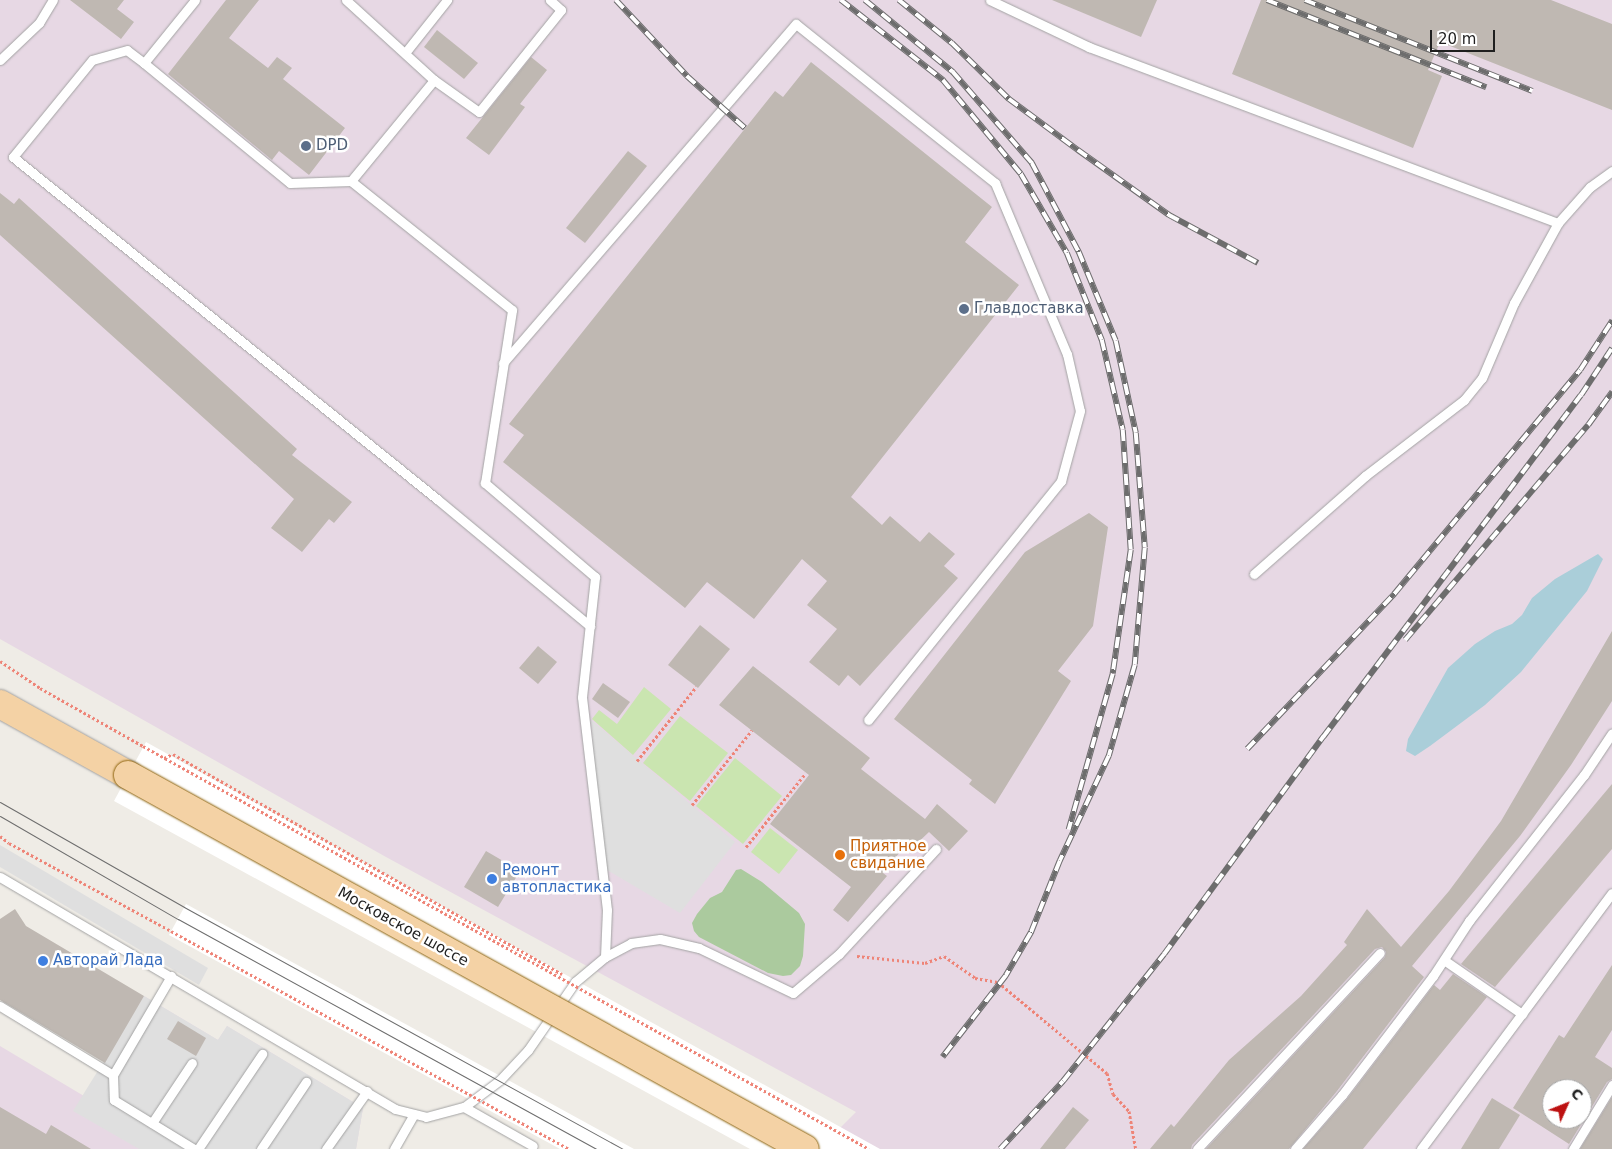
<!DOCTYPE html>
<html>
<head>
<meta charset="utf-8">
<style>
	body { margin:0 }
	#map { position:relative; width:1612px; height:1149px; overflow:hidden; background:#efece6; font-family:"DejaVu Sans",sans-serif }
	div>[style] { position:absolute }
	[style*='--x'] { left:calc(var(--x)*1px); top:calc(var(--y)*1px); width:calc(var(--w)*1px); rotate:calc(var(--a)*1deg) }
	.industrial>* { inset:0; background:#e7d8e4 }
	.grass>* { inset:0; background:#cae5b0 }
	.forest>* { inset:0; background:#abca9e }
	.parking>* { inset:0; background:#dfdfdf }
	.water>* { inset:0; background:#aaced9 }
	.pier>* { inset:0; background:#fff }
	.building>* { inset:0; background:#bfb8b2 }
	.path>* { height:3px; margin-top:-1.5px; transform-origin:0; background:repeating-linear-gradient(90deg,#ee8477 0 2.5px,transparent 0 5px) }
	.roads { filter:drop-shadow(0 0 1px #a3a3a3) drop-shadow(0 0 1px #a3a3a3) }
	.lane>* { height:9px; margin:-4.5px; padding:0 4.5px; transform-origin:4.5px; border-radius:4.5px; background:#fff }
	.primary>* { height:28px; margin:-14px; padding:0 14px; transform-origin:14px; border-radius:14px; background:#f4d2a5 }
	.tram>* { height:1px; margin:-0.5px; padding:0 0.5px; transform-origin:0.5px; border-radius:0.5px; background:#6d6d6d }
	.rail>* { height:5.5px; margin-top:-2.75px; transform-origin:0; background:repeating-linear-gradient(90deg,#fff 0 11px,#6d6d6d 0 22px); box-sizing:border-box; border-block:1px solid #6d6d6d }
	.path-bridge>* { height:3px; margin-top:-1.5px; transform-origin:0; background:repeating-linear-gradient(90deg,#ee8477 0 2.5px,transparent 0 5px) }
	.bridges { filter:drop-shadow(0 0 1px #8d630c) drop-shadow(0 0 1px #8d630c) }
	.primary-bridge>* { height:28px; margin:-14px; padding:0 14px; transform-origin:14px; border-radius:14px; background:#f4d2a5 }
	.dots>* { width:14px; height:14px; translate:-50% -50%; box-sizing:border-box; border:2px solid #fff; border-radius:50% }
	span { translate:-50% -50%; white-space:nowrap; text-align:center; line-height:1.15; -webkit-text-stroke:5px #fff; paint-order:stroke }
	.service-label { font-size:15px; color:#4e5e75 }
	.left { translate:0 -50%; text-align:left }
	.food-label { font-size:15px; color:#c56008 }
	.shop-label { font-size:15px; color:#366cbe }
	.street-label { font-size:15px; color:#1f1f1f }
	.north { position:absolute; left:1542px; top:1079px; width:50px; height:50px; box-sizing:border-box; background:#fff; border:1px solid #a5a5a5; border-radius:50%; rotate:46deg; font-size:14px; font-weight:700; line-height:20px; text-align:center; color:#1f1f1f }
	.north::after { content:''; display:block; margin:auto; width:18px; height:22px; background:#bd1111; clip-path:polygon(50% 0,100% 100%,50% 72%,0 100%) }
	.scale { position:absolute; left:1430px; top:30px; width:65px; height:22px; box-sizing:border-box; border:2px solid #1f1f1f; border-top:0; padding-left:6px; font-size:15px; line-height:18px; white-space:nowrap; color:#1f1f1f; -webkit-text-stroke:4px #fff; paint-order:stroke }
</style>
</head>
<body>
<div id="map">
	<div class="industrial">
		<i style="clip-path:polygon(evenodd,0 0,1612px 0,1612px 1149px,819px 1149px,856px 1112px,386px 857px,0 639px,0 0,1552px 1089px,1582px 1089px,1582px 1119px,1552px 1119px,1552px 1089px)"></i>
		<i style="clip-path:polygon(144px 996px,218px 1040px,227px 1026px,363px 1108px,356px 1149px,0 1149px,0 1046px,84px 1096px)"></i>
	</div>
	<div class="grass">
		<i style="clip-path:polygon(644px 687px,671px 709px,633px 755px,592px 719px,599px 710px,617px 724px)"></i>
		<i style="clip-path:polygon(680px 716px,728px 753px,690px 801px,643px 763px)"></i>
		<i style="clip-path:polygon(735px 758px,782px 796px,743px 844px,696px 806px)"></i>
		<i style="clip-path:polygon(770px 828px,798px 850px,779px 874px,751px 852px)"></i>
	</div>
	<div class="forest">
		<i style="clip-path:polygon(741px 869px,762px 882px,799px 913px,805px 924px,803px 956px,800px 966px,791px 975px,783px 976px,768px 973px,699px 937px,694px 931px,692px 923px,697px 914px,710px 898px,722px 892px,736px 870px)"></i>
	</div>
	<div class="parking">
		<i style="clip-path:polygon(591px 720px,735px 842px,680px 913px,602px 867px)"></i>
		<i style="clip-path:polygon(0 845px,208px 968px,199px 985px,0 867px)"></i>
		<i style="clip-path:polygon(144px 996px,218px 1040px,227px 1026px,363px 1108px,356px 1149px,139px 1149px,73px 1111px)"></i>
	</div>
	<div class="water">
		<i style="clip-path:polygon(1598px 554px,1603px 559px,1587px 591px,1521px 672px,1485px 705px,1430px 746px,1415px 756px,1406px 751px,1408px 739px,1448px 668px,1475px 644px,1495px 631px,1512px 624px,1522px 615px,1532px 598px,1555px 579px)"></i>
	</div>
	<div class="pier">
		<i style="clip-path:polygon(146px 742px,880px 1149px,750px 1149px,114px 801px)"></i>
		<i style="clip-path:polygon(186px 904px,634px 1149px,560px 1149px,169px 935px)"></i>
	</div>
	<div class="building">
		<i style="clip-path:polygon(70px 0,124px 0,117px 9px,134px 22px,121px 39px)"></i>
		<i style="clip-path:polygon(226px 0,259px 0,229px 38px,268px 68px,277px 57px,292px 68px,283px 79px,345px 128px,309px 175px,279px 151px,272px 160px,168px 74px)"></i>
		<i style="clip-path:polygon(1052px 0,1157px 0,1141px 37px)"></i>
		<i style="clip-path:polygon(1261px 0,1551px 0,1612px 24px,1612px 110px,1440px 42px,1428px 70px,1442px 76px,1413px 148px,1232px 74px)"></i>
		<i style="clip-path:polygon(437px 30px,478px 63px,464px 79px,424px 47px)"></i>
		<i style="clip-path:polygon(531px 57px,547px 70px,520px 104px,525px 107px,489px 155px,466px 138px)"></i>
		<i style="clip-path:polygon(811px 62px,992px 207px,965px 242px,1019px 285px,851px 497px,882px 525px,890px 516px,920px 542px,929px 532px,955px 554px,944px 566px,958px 578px,860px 686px,848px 675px,839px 686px,809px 662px,837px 629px,807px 605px,827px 581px,802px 559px,754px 619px,707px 582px,685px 608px,503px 462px,524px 435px,509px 424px,775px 91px,783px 97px)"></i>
		<i style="clip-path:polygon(628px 151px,647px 166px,585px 243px,566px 228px)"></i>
		<i style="clip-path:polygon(0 193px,14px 204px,19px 198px,297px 449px,292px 455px,352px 502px,334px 523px,329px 519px,302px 552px,271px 528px,294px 499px,0 235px)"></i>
		<i style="clip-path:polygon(1089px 513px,1108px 527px,1093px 626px,1058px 671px,1071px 681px,995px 804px,969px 784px,972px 780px,894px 719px,1025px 552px)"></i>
		<i style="clip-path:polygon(700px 625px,730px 649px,698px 688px,668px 665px)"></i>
		<i style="clip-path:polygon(1612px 631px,1612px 701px,1571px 765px,1520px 836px,1412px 966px,1424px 977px,1337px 1091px,1289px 1149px,1206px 1149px,1385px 957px,1386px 952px,1382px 947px,1375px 949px,1192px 1145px,1191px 1149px,1150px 1149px,1171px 1124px,1174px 1127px,1229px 1060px,1301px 996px,1347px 945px,1344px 942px,1367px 909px,1401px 947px,1449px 891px,1501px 821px)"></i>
		<i style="clip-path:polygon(538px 646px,557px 662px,538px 684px,519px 668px)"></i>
		<i style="clip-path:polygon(753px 666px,870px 758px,861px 769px,925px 819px,937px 804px,968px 831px,949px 851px,929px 832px,909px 851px,904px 847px,883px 873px,887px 876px,848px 922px,833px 910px,851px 887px,770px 824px,809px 775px,719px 705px)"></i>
		<i style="clip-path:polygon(603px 683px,630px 702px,618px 718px,592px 699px)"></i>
		<i style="clip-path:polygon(1612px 784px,1612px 849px,1495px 987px,1461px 964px)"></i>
		<i style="clip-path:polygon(486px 851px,520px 871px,498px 907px,464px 887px)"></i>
		<i style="clip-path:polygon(15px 909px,26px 926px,144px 996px,105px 1063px,0 1000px,0 919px)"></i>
		<i style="clip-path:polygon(evenodd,1612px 965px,1612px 1030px,1595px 1057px,1612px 1068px,1612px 1079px,1607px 1082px,1569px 1144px,1513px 1108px,1559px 1035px,1564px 1038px,1612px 965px,1552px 1089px,1582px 1089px,1582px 1119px,1552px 1119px,1552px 1089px)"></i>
		<i style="clip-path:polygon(1453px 974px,1487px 997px,1363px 1149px,1303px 1149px,1347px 1099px,1434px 985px,1440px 990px)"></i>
		<i style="clip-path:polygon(178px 1021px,206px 1038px,196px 1056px,167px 1039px)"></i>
		<i style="clip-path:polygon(1612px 1097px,1612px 1149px,1580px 1149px)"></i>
		<i style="clip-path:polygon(1492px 1098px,1520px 1115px,1499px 1149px,1461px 1149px)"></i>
		<i style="clip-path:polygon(0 1107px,46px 1134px,51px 1125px,91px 1149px,0 1149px)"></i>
		<i style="clip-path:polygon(1073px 1107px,1089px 1120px,1065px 1149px,1040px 1149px)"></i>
	</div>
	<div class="path">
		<i style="--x:0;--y:661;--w:48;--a:34"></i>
		<i style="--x:40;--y:688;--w:118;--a:29.4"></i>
		<i style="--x:164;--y:758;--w:10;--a:-24"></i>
		<i style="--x:173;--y:754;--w:447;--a:29.5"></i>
		<i style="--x:637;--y:761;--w:95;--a:-51.4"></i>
		<i style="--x:692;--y:805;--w:96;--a:-51.3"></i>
		<i style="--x:0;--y:836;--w:11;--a:38"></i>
		<i style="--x:9;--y:843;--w:184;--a:28.5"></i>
		<i style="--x:746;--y:847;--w:95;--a:-51"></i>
		<i style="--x:857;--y:956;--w:68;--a:5.9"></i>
		<i style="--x:925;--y:963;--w:20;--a:-20"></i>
		<i style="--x:944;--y:956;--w:38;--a:35"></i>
		<i style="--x:975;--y:978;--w:23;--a:10"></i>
		<i style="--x:998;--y:982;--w:142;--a:39.9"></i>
		<i style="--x:1107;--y:1073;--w:22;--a:74"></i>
		<i style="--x:1113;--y:1094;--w:23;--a:47"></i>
		<i style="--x:1129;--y:1111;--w:39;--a:80"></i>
	</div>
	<div class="roads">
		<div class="lane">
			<i style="--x:346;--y:0;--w:119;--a:42.3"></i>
			<i style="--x:434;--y:80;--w:131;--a:129.4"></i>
			<i style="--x:990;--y:0;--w:110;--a:25.4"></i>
			<i style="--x:1089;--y:47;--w:501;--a:20.57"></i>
			<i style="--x:405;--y:53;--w:68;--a:-51.6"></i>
			<i style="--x:0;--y:60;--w:54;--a:-43.5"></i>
			<i style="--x:39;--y:23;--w:27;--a:-59"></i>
			<i style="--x:144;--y:63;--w:21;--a:-143"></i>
			<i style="--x:127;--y:50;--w:36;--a:164"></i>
			<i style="--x:92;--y:60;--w:125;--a:129.2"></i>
			<i style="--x:13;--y:157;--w:545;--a:38.89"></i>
			<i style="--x:437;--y:499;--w:199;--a:39.7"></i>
			<i style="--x:434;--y:80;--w:55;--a:35.4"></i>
			<i style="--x:479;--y:112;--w:131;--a:-51.2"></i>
			<i style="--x:561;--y:10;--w:15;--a:-138"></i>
			<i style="--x:503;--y:363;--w:448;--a:-49.2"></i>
			<i style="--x:796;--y:24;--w:255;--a:38.6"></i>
			<i style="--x:995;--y:183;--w:186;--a:67.2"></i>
			<i style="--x:1067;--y:354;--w:58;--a:77.2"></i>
			<i style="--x:1080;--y:411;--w:73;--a:105.2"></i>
			<i style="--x:1061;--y:481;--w:307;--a:128.9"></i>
			<i style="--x:1254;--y:574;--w:148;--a:-41.4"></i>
			<i style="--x:1365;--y:476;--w:125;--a:-37.5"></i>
			<i style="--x:1464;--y:400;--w:28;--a:-51"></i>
			<i style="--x:1482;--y:378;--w:82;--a:-66.9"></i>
			<i style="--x:1514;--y:303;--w:91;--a:-61.2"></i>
			<i style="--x:1558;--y:223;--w:48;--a:-48.4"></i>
			<i style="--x:1590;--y:187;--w:27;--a:-36"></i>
			<i style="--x:0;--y:877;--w:458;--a:30.4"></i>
			<i style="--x:395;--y:1109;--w:32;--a:14"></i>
			<i style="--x:426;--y:1117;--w:39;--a:-15"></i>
			<i style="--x:464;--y:1107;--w:45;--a:-36.9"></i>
			<i style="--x:500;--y:1080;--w:41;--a:-47"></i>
			<i style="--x:528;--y:1050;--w:83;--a:-55.3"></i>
			<i style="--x:575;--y:982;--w:39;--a:-40"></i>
			<i style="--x:605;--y:957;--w:47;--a:-87.6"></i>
			<i style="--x:607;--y:910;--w:214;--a:-96.7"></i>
			<i style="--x:582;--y:697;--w:121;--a:-83.8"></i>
			<i style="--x:595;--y:577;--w:145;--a:-139.5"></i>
			<i style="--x:485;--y:483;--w:175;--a:-81.1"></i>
			<i style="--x:512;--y:310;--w:206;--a:-141.3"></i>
			<i style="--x:351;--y:181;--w:61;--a:178.1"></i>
			<i style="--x:290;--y:183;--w:189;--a:-140.6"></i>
			<i style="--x:144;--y:63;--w:81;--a:-51"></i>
			<i style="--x:605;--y:957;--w:30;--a:-28"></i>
			<i style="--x:631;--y:943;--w:29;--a:-8"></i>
			<i style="--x:660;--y:939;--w:40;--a:13"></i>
			<i style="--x:699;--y:948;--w:104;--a:25.6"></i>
			<i style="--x:793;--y:993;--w:60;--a:-40.3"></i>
			<i style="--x:839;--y:954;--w:143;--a:-47.3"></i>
			<i style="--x:1444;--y:960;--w:95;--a:34.7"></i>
			<i style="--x:0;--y:1006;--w:132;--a:31.4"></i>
			<i style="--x:113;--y:1075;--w:115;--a:-59.6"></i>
			<i style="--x:113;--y:1075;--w:25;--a:88"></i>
			<i style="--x:114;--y:1100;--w:94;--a:31.5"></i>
			<i style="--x:464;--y:1107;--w:79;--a:29.5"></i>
			<i style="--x:152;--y:1123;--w:72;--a:-56.3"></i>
			<i style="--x:198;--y:1149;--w:115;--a:-56"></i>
			<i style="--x:261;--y:1149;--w:81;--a:-56.1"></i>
			<i style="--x:326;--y:1149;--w:71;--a:-54.7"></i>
			<i style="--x:394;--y:1149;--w:40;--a:-60.3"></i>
			<i style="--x:1197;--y:1149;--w:268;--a:-47"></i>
			<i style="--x:1295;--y:1149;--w:72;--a:-49"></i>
			<i style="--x:1342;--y:1095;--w:150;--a:-52.6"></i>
			<i style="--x:1433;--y:976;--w:66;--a:-56.8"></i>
			<i style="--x:1469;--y:921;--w:186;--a:-51.8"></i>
			<i style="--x:1584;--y:775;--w:50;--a:-56.3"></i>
			<i style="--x:1421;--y:1149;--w:319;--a:-53.3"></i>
			<i style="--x:1573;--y:1149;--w:75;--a:-58.6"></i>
		</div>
		<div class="primary">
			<i style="--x:0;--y:704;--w:146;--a:29"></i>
		</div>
	</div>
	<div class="tram">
		<i style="--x:0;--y:802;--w:212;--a:29.7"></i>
		<i style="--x:184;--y:907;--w:501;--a:28.87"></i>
		<i style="--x:0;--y:816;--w:206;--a:30.1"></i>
		<i style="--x:178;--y:919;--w:477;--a:28.8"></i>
	</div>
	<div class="rail">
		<i style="--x:616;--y:0;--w:104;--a:46.9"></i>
		<i style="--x:687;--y:76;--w:78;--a:41.9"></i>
		<i style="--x:841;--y:0;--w:130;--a:38.1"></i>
		<i style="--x:943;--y:80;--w:122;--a:50.3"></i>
		<i style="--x:1021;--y:174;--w:91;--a:59.8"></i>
		<i style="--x:1067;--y:253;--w:94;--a:68.1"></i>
		<i style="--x:1102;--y:340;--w:92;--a:76.9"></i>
		<i style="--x:1123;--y:430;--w:120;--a:86.2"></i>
		<i style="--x:1131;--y:550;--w:125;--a:98.3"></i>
		<i style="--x:1113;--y:674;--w:162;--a:105.8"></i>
		<i style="--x:865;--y:0;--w:114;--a:39.3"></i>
		<i style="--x:953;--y:72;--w:121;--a:49"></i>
		<i style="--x:1032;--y:163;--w:101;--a:62.2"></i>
		<i style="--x:1079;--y:252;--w:96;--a:67.4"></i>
		<i style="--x:1116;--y:341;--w:94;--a:77.7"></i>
		<i style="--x:1136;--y:433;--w:115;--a:85.5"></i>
		<i style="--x:1145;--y:548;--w:117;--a:94.9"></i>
		<i style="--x:1135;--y:665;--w:95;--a:105.9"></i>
		<i style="--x:1109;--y:756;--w:116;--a:115"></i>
		<i style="--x:1060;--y:861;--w:78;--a:111.9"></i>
		<i style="--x:1031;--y:933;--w:50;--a:120.2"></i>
		<i style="--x:1006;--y:976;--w:103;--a:127.9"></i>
		<i style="--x:899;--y:0;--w:68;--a:39.1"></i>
		<i style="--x:952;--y:43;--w:80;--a:44.5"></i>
		<i style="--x:1009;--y:99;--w:86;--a:36.5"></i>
		<i style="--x:1078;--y:150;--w:112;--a:35.5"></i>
		<i style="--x:1169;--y:215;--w:101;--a:28.3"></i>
		<i style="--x:1267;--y:0;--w:236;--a:21.7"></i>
		<i style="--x:1305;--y:0;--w:245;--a:21.8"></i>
		<i style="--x:1405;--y:640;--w:282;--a:-49.6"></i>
		<i style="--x:1588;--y:425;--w:41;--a:-54"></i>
		<i style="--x:1247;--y:749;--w:214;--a:-46.5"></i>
		<i style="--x:1394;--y:594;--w:291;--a:-50.3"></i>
		<i style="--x:1580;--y:370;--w:59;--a:-56.9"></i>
		<i style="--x:1000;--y:1149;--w:93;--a:-47.2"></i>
		<i style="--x:1063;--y:1081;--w:162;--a:-51.5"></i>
		<i style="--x:1164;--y:954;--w:269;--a:-53.8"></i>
		<i style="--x:1323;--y:737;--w:428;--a:-53"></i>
		<i style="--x:1581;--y:395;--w:56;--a:-56.6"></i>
	</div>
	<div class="path-bridge">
		<i style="--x:143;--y:746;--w:830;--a:29.03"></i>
		<i style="--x:171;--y:931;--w:455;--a:28.7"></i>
	</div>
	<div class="bridges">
		<div class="primary-bridge">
			<i style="--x:128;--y:775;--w:773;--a:28.92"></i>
		</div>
	</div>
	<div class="dots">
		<i style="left:306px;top:146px;background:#5c6f8a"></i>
		<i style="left:964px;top:309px;background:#5c6f8a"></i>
		<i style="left:840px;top:855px;background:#e8710a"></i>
		<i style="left:492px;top:879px;background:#3f7fe0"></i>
		<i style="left:43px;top:961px;background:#3f7fe0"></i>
	</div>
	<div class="service-label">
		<span class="left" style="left:316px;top:146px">DPD</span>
		<span class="left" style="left:974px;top:309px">Главдоставка</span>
	</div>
	<div class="food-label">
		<span class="left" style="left:850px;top:855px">Приятное<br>свидание</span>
	</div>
	<div class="shop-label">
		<span class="left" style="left:502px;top:879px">Ремонт<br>автопластика</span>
		<span class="left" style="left:53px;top:961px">Авторай Лада</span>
	</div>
	<div class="street-label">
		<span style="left:403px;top:927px;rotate:29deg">Московское шоссе</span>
	</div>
	<div class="north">С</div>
	<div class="scale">20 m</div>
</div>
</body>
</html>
